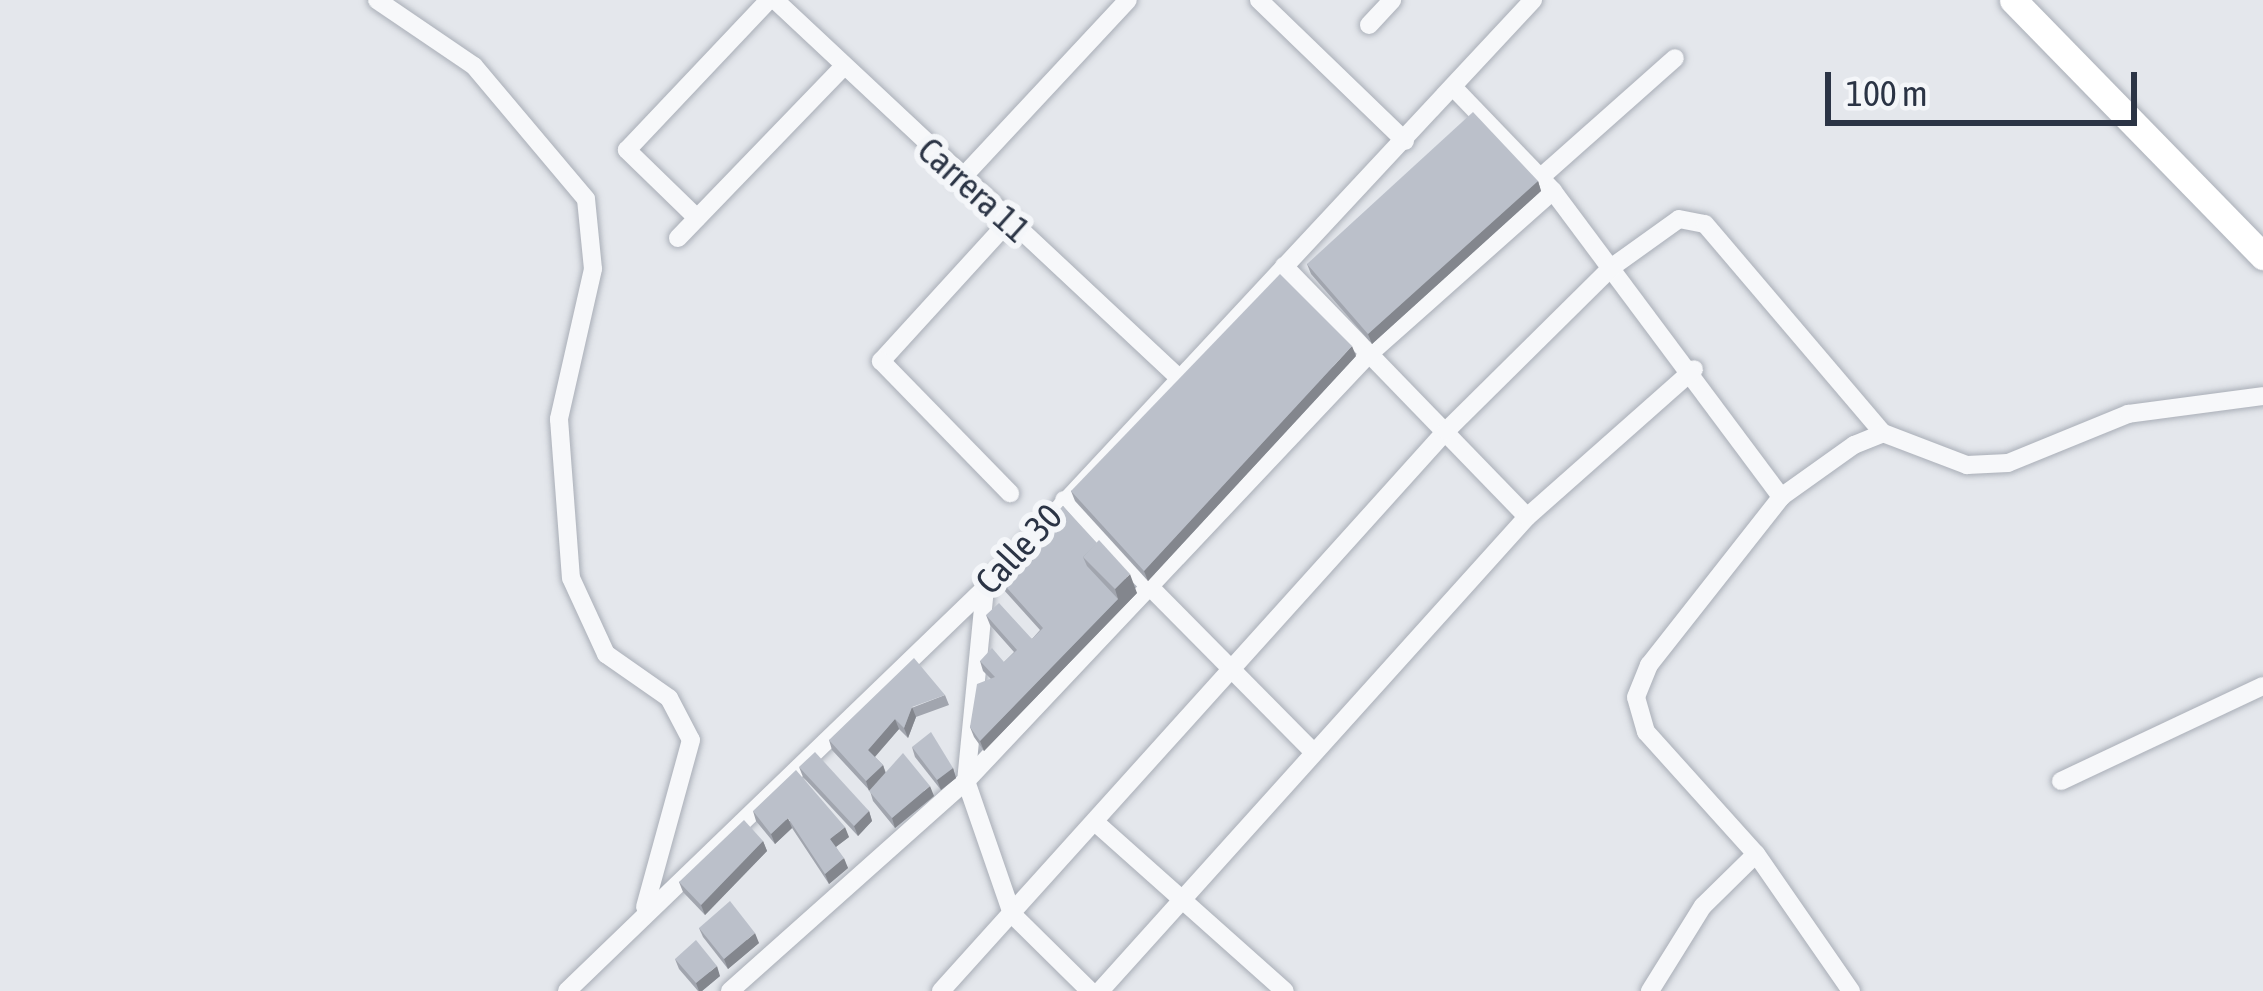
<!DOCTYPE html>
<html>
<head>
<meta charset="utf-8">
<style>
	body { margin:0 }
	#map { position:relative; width:2263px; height:991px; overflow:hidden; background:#e4e7ec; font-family:"Asap Condensed",sans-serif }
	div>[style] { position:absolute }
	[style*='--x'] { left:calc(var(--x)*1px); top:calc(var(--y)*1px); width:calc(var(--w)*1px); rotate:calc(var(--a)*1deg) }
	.roads { filter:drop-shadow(0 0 3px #a9aeb7) drop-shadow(0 0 3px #a9aeb7) }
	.street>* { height:18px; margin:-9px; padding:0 9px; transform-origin:9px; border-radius:9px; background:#f7f8fa }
	.secondary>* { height:27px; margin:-13.5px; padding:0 13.5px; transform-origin:13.5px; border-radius:13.5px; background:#fff }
	.wall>* { inset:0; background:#a1a5ae }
	.shaded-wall>* { inset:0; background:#83868d }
	.building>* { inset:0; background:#bbc0ca }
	span { translate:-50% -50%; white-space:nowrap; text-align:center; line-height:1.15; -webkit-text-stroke:12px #f4f6f9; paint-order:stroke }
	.street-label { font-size:36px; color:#2b3445 }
	.scale { position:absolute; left:1825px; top:72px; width:312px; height:54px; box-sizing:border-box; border:6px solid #2b3445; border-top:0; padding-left:15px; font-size:36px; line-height:42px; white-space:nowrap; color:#2b3445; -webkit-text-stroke:9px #f4f6f9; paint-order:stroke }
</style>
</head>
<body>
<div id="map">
	<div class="roads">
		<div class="street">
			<i style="--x:377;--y:0;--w:117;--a:34.2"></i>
			<i style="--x:474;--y:66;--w:174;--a:49.9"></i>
			<i style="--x:586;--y:199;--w:70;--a:84.3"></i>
			<i style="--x:593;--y:269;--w:154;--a:102.8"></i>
			<i style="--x:559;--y:419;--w:159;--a:85.7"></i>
			<i style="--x:571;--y:578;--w:84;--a:65.3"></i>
			<i style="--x:606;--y:654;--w:77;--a:34.9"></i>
			<i style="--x:669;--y:698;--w:47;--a:62.4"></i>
			<i style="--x:691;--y:740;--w:173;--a:105.4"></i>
			<i style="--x:775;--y:0;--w:550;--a:43.09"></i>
			<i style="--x:1259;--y:0;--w:203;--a:44"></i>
			<i style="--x:1369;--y:25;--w:34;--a:-47"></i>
			<i style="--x:1454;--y:88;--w:143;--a:46.1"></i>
			<i style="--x:1553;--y:191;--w:382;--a:53.3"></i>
			<i style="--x:1541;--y:177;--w:179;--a:-41.6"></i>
			<i style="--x:960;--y:180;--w:246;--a:-47"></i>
			<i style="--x:697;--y:218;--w:98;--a:-135.8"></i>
			<i style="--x:627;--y:150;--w:207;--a:-46.6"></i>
			<i style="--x:1009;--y:221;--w:190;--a:132.4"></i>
			<i style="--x:881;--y:361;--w:185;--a:45.7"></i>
			<i style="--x:678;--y:238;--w:239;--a:-46"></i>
			<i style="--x:1284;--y:266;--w:349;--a:45.9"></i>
			<i style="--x:1064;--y:500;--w:354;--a:45.3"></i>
			<i style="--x:985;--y:588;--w:194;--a:95.6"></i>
			<i style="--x:966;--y:781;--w:141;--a:70.9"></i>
			<i style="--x:1012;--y:914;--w:110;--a:44.6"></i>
			<i style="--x:2061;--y:781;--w:223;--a:-25.2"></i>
			<i style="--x:1095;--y:822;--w:254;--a:41.7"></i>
			<i style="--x:567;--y:991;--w:581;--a:-43.95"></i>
			<i style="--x:985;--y:588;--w:804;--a:-47.02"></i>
			<i style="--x:730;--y:991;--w:316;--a:-41.7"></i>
			<i style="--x:966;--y:781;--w:586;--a:-46.66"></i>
			<i style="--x:1368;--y:355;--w:247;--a:-41.6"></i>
			<i style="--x:941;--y:991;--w:754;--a:-47.96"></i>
			<i style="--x:1446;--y:431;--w:233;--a:-44.7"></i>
			<i style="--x:1612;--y:267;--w:82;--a:-35.6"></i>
			<i style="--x:1679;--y:219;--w:26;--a:11"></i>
			<i style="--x:1705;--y:224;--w:275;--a:49.6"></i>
			<i style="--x:1100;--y:991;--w:638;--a:-47.99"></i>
			<i style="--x:1527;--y:517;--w:223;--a:-41.5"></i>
			<i style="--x:1650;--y:991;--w:100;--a:-58.1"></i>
			<i style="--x:1703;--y:906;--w:74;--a:-44.5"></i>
			<i style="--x:1851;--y:991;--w:167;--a:-124.7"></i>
			<i style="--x:1756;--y:854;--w:164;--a:-132"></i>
			<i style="--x:1646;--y:732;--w:36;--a:-106"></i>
			<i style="--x:1636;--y:697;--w:35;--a:-68"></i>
			<i style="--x:1649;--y:665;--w:214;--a:-51.8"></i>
			<i style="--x:1781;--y:497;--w:90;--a:-35.5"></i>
			<i style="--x:1854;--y:445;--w:31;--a:-22"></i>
			<i style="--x:1883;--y:433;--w:90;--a:20.9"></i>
			<i style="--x:1967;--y:465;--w:41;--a:-2.8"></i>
			<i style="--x:2008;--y:463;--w:130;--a:-22.2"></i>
			<i style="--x:2128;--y:414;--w:136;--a:-7.6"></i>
		</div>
		<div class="secondary">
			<i style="--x:2013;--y:0;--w:358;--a:45.7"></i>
		</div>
	</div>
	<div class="wall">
		<i style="clip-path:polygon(1538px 181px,1541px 191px,1372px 344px,1311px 274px,1307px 264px)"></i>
		<i style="clip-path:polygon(1356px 356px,1148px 581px,1075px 501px,1071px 491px)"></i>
		<i style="clip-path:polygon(1063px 506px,1137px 593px,984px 751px,974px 737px,970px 727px,991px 679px,983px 671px,980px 661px,1004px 662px,1014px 652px,990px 625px,986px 615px,1032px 639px,1040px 630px,1003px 589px,999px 579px)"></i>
		<i style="clip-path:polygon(945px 695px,949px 705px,916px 717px,908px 738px,899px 729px,875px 757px,883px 765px,886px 773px,934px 796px,895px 828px,873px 801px,870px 791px,832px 750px,829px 740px)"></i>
		<i style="clip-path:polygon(912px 747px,953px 768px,956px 778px,941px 790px,915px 757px)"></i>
		<i style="clip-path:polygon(799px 767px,869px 811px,872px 821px,858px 836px,803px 777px)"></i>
		<i style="clip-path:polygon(753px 811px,849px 837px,836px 847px,848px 868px,829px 884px,792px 828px,775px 844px,756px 821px)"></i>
		<i style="clip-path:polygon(763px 841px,767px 851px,705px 915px,683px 892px,679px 882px)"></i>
		<i style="clip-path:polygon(699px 928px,759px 943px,728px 969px,703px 937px)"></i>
		<i style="clip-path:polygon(675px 959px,720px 976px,702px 991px,698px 991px,679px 969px)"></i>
	</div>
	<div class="shaded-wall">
		<i style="clip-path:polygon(1538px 181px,1541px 191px,1372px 344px,1368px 334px)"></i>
		<i style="clip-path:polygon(1352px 346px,1356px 356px,1148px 581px,1144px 571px)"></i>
		<i style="clip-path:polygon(1130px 574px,1137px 593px,984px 751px,980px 741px,1118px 599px,1115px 589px)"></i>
		<i style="clip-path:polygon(912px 707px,916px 717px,908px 738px,904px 728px)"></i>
		<i style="clip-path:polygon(895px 719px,899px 729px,872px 760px,868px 750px)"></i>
		<i style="clip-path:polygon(883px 765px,886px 775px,869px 791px,866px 781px)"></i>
		<i style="clip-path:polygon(953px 768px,956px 778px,941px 790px,937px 780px)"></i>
		<i style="clip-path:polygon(930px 786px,934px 796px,895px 828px,892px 818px)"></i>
		<i style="clip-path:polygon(869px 811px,872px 821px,858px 836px,854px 826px)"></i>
		<i style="clip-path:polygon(788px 818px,792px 828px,775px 844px,771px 834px)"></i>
		<i style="clip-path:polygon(845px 827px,849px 837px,833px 849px,830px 839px)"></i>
		<i style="clip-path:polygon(763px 841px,767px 851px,705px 915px,701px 905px)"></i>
		<i style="clip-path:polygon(844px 858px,848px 868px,829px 884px,825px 874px)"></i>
		<i style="clip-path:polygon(755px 933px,759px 943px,728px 969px,724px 959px)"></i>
		<i style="clip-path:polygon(717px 966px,720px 976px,702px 991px,699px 991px,696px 983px)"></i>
	</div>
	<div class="building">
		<i style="clip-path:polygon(1473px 112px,1538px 181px,1368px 334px,1307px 264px)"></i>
		<i style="clip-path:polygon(1280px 274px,1352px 346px,1144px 571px,1071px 491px)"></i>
		<i style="clip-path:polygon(1063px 506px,1097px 543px,1083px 557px,1087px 566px,1118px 599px,980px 741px,970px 727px,977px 684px,995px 677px,980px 661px,992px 648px,1004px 662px,1017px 650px,986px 615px,999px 603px,1032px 639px,1043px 628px,999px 579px)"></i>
		<i style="clip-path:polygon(1099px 540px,1130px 574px,1115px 589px,1083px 557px)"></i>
		<i style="clip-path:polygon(914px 658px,945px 695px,912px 707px,904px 728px,895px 719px,868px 750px,883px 765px,866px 781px,829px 740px)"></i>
		<i style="clip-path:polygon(931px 732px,953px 768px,937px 780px,912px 747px)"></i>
		<i style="clip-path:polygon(815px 752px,869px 811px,854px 826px,799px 767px)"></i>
		<i style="clip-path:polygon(903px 753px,930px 786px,892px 818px,869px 791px)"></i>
		<i style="clip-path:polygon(796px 770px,845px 827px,830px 839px,844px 858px,825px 874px,788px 818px,771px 834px,753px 811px)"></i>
		<i style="clip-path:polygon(744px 820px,763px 841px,701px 905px,679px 882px)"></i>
		<i style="clip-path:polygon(730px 901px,755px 933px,724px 959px,699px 928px)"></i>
		<i style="clip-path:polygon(696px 940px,717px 966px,696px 983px,675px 959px)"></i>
	</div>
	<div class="street-label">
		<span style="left:974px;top:190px;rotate:42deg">Carrera 11</span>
		<span style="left:1019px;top:549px;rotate:-47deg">Calle 30</span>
	</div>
	<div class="scale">100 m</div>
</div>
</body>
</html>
